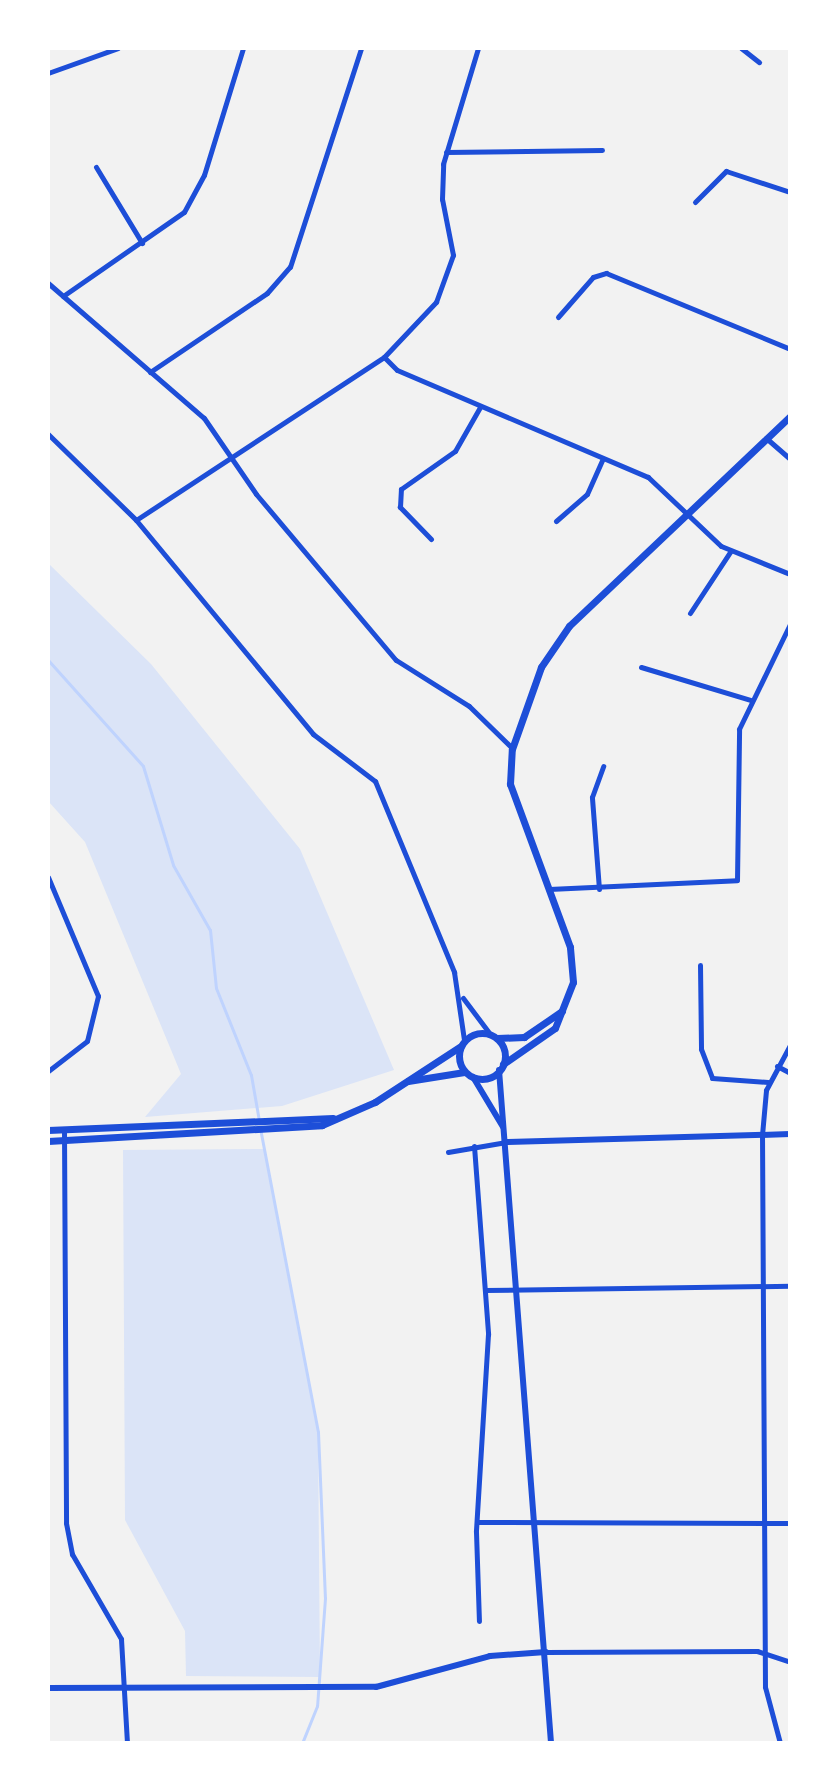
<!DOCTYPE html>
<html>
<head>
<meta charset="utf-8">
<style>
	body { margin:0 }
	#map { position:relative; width:838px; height:1791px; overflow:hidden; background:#f2f2f2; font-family:"Titillium Web",sans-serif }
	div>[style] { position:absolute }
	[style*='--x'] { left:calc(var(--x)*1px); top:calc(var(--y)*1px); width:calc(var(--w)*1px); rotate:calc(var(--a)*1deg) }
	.green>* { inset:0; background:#dbe4f7 }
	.stream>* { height:3px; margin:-1.5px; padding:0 1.5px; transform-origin:1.5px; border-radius:1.5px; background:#bfd3fe }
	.minor>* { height:5px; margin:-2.5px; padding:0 2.5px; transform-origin:2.5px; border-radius:2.5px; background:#1d4ed8 }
	.tertiary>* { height:6px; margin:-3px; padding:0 3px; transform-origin:3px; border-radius:3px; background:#1d4ed8 }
	.secondary>* { height:7px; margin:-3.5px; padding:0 3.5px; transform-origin:3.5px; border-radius:3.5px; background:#1d4ed8 }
	.secondary>.ring { margin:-3.5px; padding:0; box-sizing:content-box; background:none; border:7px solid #1d4ed8; border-radius:50% }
	span { translate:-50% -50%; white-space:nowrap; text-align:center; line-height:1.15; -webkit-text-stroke:6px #fff; paint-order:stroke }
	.frame { position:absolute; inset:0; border:50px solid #fff; pointer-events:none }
</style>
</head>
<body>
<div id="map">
	<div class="green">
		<i style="clip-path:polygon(48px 563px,151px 664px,300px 849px,394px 1070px,282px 1106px,145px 1117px,181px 1074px,85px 842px,48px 801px)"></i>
		<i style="clip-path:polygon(265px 1149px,318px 1432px,320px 1677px,186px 1676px,185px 1631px,125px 1520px,123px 1150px)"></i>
	</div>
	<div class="stream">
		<i style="--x:48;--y:660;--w:142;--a:48.1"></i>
		<i style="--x:143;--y:766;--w:103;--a:73.1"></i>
		<i style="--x:173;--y:865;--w:75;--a:60.4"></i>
		<i style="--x:210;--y:930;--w:58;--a:84.1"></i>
		<i style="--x:216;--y:988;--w:94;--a:68.1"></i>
		<i style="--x:251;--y:1075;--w:47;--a:80.1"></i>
		<i style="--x:260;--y:1128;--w:309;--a:79.2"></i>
		<i style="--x:318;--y:1432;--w:166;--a:87.6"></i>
		<i style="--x:325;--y:1598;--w:108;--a:94.2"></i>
		<i style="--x:317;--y:1706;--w:40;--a:112"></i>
	</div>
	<div class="minor">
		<i style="--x:741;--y:48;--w:23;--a:38"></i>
		<i style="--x:48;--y:73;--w:74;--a:-19.7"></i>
		<i style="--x:446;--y:152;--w:156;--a:-0.7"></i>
		<i style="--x:96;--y:167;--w:89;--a:58.8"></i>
		<i style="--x:695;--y:202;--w:44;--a:-45"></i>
		<i style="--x:726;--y:171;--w:67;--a:18.2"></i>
		<i style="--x:48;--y:283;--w:206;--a:40.9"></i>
		<i style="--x:204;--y:418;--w:92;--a:55.6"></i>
		<i style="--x:256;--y:494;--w:217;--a:49.9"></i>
		<i style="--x:396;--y:660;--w:86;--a:32.2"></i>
		<i style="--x:469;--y:706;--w:60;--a:44.3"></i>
		<i style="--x:63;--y:296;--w:147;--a:-34.8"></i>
		<i style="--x:184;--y:212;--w:42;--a:-61.6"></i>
		<i style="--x:204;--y:175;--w:133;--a:-72.9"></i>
		<i style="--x:558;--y:317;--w:53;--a:-48.8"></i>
		<i style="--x:593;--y:277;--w:14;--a:-17"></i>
		<i style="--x:606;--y:273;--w:199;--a:22.4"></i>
		<i style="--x:384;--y:357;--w:18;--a:45"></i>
		<i style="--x:397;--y:370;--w:273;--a:23.1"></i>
		<i style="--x:648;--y:477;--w:100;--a:43.4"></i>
		<i style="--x:721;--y:546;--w:74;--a:22.1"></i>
		<i style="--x:150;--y:372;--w:141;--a:-34"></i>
		<i style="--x:267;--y:293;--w:35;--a:-49"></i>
		<i style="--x:290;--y:267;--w:230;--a:-72"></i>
		<i style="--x:48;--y:434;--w:123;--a:44.3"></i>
		<i style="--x:136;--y:520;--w:278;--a:50.4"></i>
		<i style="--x:313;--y:734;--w:78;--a:37.2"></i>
		<i style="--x:375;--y:781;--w:207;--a:67.5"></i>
		<i style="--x:454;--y:972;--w:69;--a:81.6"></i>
		<i style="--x:766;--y:438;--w:32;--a:41"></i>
		<i style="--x:136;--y:520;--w:297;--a:-33.3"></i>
		<i style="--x:384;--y:357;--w:76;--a:-46.6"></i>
		<i style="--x:436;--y:302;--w:50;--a:-70.1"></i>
		<i style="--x:453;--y:255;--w:57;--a:-101.1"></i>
		<i style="--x:442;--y:199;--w:35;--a:-88"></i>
		<i style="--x:443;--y:164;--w:121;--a:-73.2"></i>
		<i style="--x:556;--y:521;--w:41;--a:-41.1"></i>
		<i style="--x:587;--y:494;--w:37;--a:-66"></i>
		<i style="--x:431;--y:539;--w:45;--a:-134.1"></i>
		<i style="--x:400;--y:507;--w:18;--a:-87"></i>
		<i style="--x:401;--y:489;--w:66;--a:-35.1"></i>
		<i style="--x:455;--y:451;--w:51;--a:-60.4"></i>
		<i style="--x:690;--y:613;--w:73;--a:-56.7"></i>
		<i style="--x:641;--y:667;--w:114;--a:16.8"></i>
		<i style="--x:48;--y:877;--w:129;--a:67.2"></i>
		<i style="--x:98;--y:996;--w:46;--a:103.7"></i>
		<i style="--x:87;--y:1041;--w:49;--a:142.4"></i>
		<i style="--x:549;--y:889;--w:188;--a:-2.7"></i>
		<i style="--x:737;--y:880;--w:151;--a:-89.2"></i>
		<i style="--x:739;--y:729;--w:117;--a:-64.1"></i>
		<i style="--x:599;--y:889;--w:92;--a:-94.4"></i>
		<i style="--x:592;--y:797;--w:33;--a:-70"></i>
		<i style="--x:700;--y:965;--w:84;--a:89.3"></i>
		<i style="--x:701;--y:1049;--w:31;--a:69"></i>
		<i style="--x:712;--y:1078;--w:56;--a:4.1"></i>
		<i style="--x:463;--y:998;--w:45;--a:53.1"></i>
		<i style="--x:777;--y:1066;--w:15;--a:28"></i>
		<i style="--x:64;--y:1130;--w:393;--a:89.7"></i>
		<i style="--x:66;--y:1523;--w:32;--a:79"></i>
		<i style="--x:72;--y:1554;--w:98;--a:60"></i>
		<i style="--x:121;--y:1639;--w:104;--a:86.7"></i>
		<i style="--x:474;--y:1146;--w:189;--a:85.7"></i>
		<i style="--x:488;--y:1334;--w:198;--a:93.5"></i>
		<i style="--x:476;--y:1532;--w:89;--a:88.1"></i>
		<i style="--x:448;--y:1152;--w:59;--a:-9.8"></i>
		<i style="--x:485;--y:1290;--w:305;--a:-0.8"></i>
		<i style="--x:477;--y:1522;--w:313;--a:0.2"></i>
		<i style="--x:546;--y:1652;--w:211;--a:-0.3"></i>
		<i style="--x:757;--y:1651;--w:35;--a:18"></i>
		<i style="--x:780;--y:1743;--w:58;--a:-105"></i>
		<i style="--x:765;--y:1687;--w:552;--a:-90.31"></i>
		<i style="--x:762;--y:1135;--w:45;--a:-84.9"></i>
		<i style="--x:766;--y:1090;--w:51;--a:-61.9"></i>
	</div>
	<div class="tertiary">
		<i style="--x:499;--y:1070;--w:675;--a:85.58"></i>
		<i style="--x:473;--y:1077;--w:58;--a:59"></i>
		<i style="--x:507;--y:1142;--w:283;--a:-1.6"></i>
		<i style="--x:48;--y:1688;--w:328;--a:-0.2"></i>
		<i style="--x:376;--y:1687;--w:118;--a:-15.2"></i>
		<i style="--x:490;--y:1656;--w:56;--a:-4.1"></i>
	</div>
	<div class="secondary">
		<i class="ring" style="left:459px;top:1033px;width:39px;height:39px"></i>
		<i style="--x:497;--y:1038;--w:27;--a:-2"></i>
		<i style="--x:524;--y:1037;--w:46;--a:-34.4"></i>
		<i style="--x:503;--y:1064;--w:63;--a:-34.7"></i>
		<i style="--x:555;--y:1028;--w:49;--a:-68.6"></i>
		<i style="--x:573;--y:982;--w:35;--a:-95"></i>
		<i style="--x:570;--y:947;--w:174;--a:-110.2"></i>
		<i style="--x:510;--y:784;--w:35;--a:-87"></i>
		<i style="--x:512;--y:749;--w:87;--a:-70.5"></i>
		<i style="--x:541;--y:667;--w:50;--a:-55.7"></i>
		<i style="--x:569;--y:626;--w:305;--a:-43.5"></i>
		<i style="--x:408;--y:1081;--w:57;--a:-9.1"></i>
		<i style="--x:48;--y:1130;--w:285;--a:-2.4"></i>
		<i style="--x:48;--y:1141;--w:274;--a:-3.3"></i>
		<i style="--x:322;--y:1125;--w:58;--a:-23.5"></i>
		<i style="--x:375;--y:1102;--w:103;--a:-33.1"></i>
	</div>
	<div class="frame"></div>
</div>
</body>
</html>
